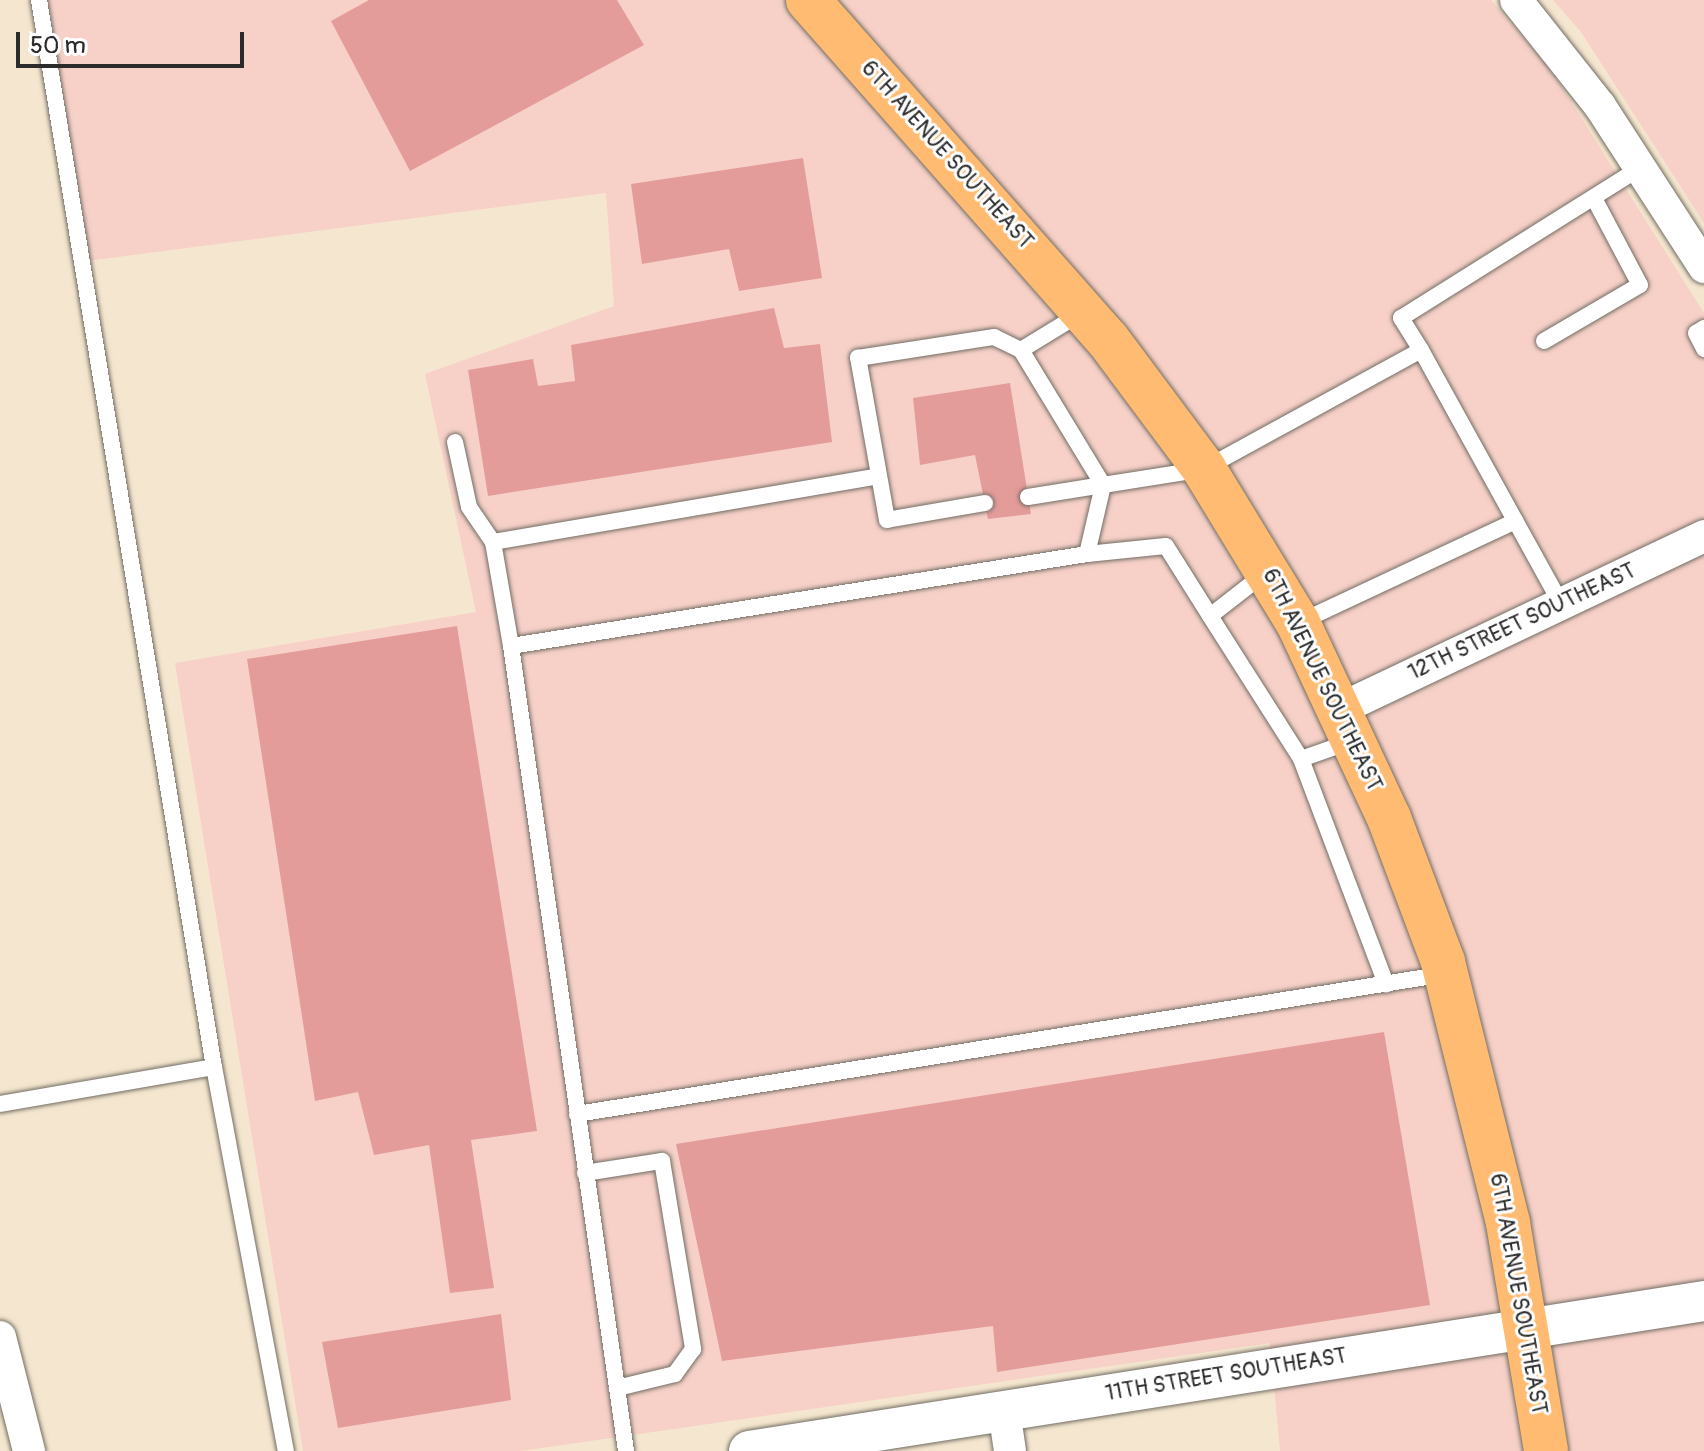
<!DOCTYPE html>
<html>
<head>
<meta charset="utf-8">
<style>
	body { margin:0 }
	#map { position:relative; width:1704px; height:1451px; overflow:hidden; background:#f5e7cf; font-family:Pangolin,sans-serif }
	div>[style] { position:absolute }
	[style*='--x'] { left:calc(var(--x)*1px); top:calc(var(--y)*1px); width:calc(var(--w)*1px); rotate:calc(var(--a)*1deg) }
	.built>* { inset:0; background:#f7d1c8 }
	.building>* { inset:0; background:#e49c9a }
	.roads { filter:drop-shadow(0 0 2px #726d64) drop-shadow(0 0 2px #726d64) }
	.service>* { height:16px; margin:-8px; padding:0 8px; transform-origin:8px; border-radius:8px; background:#fff }
	.minor>* { height:32px; margin:-16px; padding:0 16px; transform-origin:16px; border-radius:16px; background:#fff }
	.tertiary>* { height:40px; margin:-20px; padding:0 20px; transform-origin:20px; border-radius:20px; background:#fff }
	.primary>* { height:44px; margin:-22px; padding:0 22px; transform-origin:22px; border-radius:22px; background:#ffbb71 }
	span { translate:-50% -50%; white-space:nowrap; text-align:center; line-height:1.15; -webkit-text-stroke:6px #fff; paint-order:stroke }
	.street-label { font-size:22px; color:#2b2b2b }
	.scale { position:absolute; left:16px; top:32px; width:228px; height:36px; box-sizing:border-box; border:4px solid #2b2b2b; border-top:0; padding-left:10px; font-size:24px; line-height:28px; white-space:nowrap; color:#2b2b2b; -webkit-text-stroke:6px #fff; paint-order:stroke }
</style>
</head>
<body>
<div id="map">
	<div class="built">
		<i style="clip-path:polygon(39px 0,1491px 0,1551px 70px,1704px 313px,1704px 1451px,1280px 1451px,1270px 1343px,521px 1451px,303px 1451px,175px 663px,476px 612px,425px 374px,614px 306px,606px 193px,80px 262px)"></i>
		<i style="clip-path:polygon(1553px 0,1704px 0,1704px 223px,1581px 32px)"></i>
	</div>
	<div class="building">
		<i style="clip-path:polygon(369px 0,617px 0,644px 45px,410px 171px,331px 21px)"></i>
		<i style="clip-path:polygon(803px 158px,822px 278px,739px 291px,729px 249px,642px 264px,631px 184px)"></i>
		<i style="clip-path:polygon(774px 308px,784px 348px,820px 344px,832px 442px,488px 496px,468px 370px,533px 359px,538px 386px,575px 381px,571px 345px)"></i>
		<i style="clip-path:polygon(1010px 383px,1031px 514px,988px 519px,975px 455px,920px 465px,913px 398px)"></i>
		<i style="clip-path:polygon(457px 626px,537px 1131px,471px 1140px,494px 1288px,450px 1293px,429px 1145px,374px 1155px,358px 1092px,315px 1101px,247px 659px)"></i>
		<i style="clip-path:polygon(1384px 1032px,1430px 1305px,997px 1372px,993px 1326px,722px 1361px,676px 1144px)"></i>
		<i style="clip-path:polygon(501px 1314px,511px 1400px,338px 1428px,322px 1342px)"></i>
	</div>
	<div class="roads">
		<div class="service">
			<i style="--x:39;--y:0;--w:1081;--a:80.69"></i>
			<i style="--x:1083;--y:312;--w:73;--a:148.5"></i>
			<i style="--x:1021;--y:350;--w:158;--a:58.7"></i>
			<i style="--x:1103;--y:485;--w:102;--a:-9"></i>
			<i style="--x:1204;--y:469;--w:247;--a:-28.7"></i>
			<i style="--x:1421;--y:350;--w:290;--a:61.1"></i>
			<i style="--x:1704;--y:328;--w:9;--a:148"></i>
			<i style="--x:1696;--y:333;--w:18;--a:63"></i>
			<i style="--x:1544;--y:341;--w:111;--a:-30.3"></i>
			<i style="--x:1640;--y:285;--w:98;--a:-117.9"></i>
			<i style="--x:1421;--y:350;--w:38;--a:-122"></i>
			<i style="--x:1401;--y:318;--w:284;--a:-32.1"></i>
			<i style="--x:455;--y:442;--w:66;--a:77.8"></i>
			<i style="--x:469;--y:507;--w:42;--a:55.6"></i>
			<i style="--x:985;--y:503;--w:99;--a:170.2"></i>
			<i style="--x:887;--y:520;--w:165;--a:-100.1"></i>
			<i style="--x:858;--y:358;--w:138;--a:-8.8"></i>
			<i style="--x:994;--y:337;--w:30;--a:26"></i>
			<i style="--x:1087;--y:554;--w:79;--a:-5.8"></i>
			<i style="--x:1166;--y:546;--w:83;--a:57.8"></i>
			<i style="--x:1264;--y:574;--w:68;--a:142.1"></i>
			<i style="--x:1210;--y:616;--w:169;--a:57.5"></i>
			<i style="--x:1300;--y:622;--w:238;--a:-25.1"></i>
			<i style="--x:511;--y:646;--w:106;--a:-99.8"></i>
			<i style="--x:493;--y:542;--w:391;--a:-9.7"></i>
			<i style="--x:1352;--y:741;--w:54;--a:160.6"></i>
			<i style="--x:1301;--y:759;--w:241;--a:69.3"></i>
			<i style="--x:0;--y:1104;--w:217;--a:-9.8"></i>
			<i style="--x:214;--y:1067;--w:391;--a:79.4"></i>
			<i style="--x:577;--y:1114;--w:879;--a:-9.16"></i>
			<i style="--x:585;--y:1173;--w:78;--a:-8.9"></i>
			<i style="--x:662;--y:1161;--w:191;--a:80.6"></i>
			<i style="--x:693;--y:1349;--w:31;--a:126"></i>
			<i style="--x:675;--y:1374;--w:60;--a:166.4"></i>
			<i style="--x:626;--y:1451;--w:813;--a:-98.13"></i>
			<i style="--x:511;--y:646;--w:583;--a:-9.07"></i>
			<i style="--x:1087;--y:554;--w:71;--a:-76.9"></i>
			<i style="--x:1103;--y:485;--w:76;--a:170.9"></i>
		</div>
		<div class="minor">
			<i style="--x:1516;--y:0;--w:135;--a:51.6"></i>
			<i style="--x:1600;--y:106;--w:192;--a:57.1"></i>
			<i style="--x:1340;--y:709;--w:403;--a:-25.4"></i>
			<i style="--x:0;--y:1337;--w:118;--a:75.7"></i>
			<i style="--x:1004;--y:1410;--w:41;--a:81.7"></i>
		</div>
		<div class="tertiary">
			<i style="--x:749;--y:1451;--w:967;--a:-8.93"></i>
		</div>
		<div class="primary">
			<i style="--x:808;--y:0;--w:453;--a:48.6"></i>
			<i style="--x:1108;--y:340;--w:161;--a:53.3"></i>
			<i style="--x:1204;--y:469;--w:180;--a:58.6"></i>
			<i style="--x:1298;--y:623;--w:215;--a:65"></i>
			<i style="--x:1389;--y:818;--w:154;--a:69.4"></i>
			<i style="--x:1443;--y:962;--w:269;--a:76"></i>
			<i style="--x:1508;--y:1223;--w:231;--a:80.5"></i>
		</div>
	</div>
	<div class="street-label">
		<span style="left:947px;top:155px;rotate:48deg">6TH AVENUE SOUTHEAST</span>
		<span style="left:1522px;top:622px;rotate:-25deg">12TH STREET SOUTHEAST</span>
		<span style="left:1322px;top:680px;rotate:64deg">6TH AVENUE SOUTHEAST</span>
		<span style="left:1518px;top:1294px;rotate:80deg">6TH AVENUE SOUTHEAST</span>
		<span style="left:1226px;top:1375px;rotate:-9deg">11TH STREET SOUTHEAST</span>
	</div>
	<div class="scale">50 m</div>
</div>
</body>
</html>
